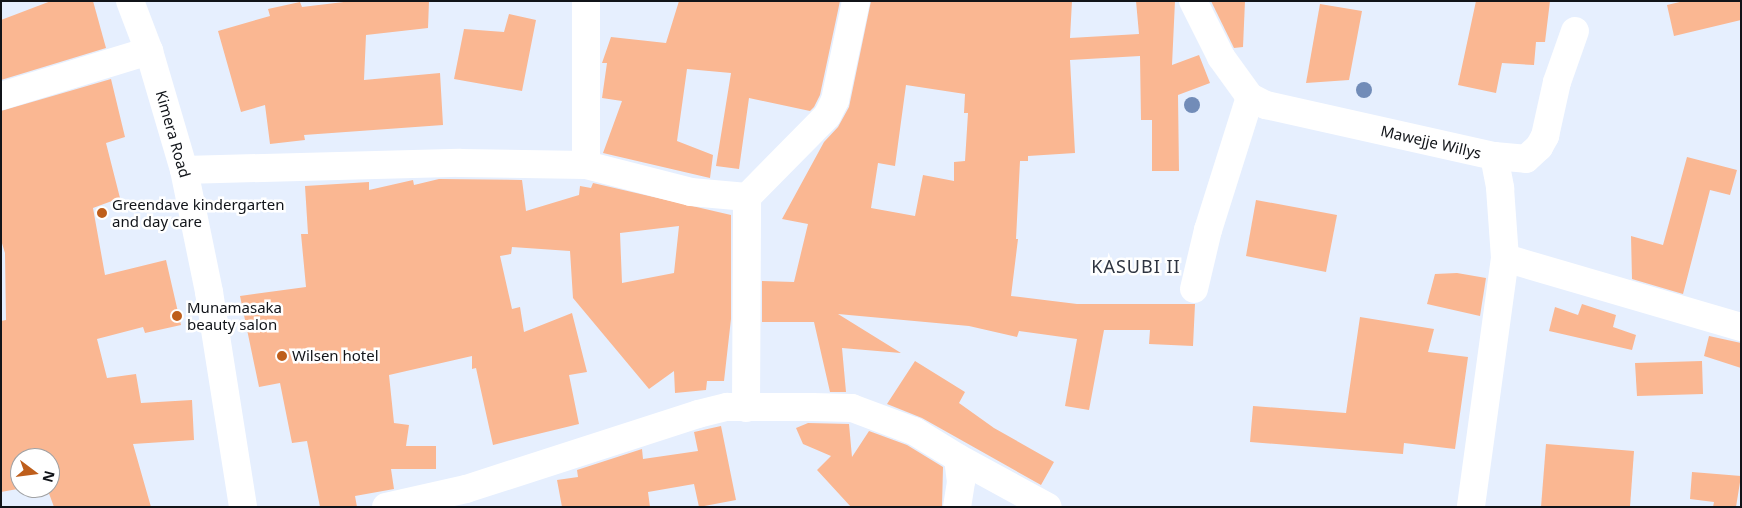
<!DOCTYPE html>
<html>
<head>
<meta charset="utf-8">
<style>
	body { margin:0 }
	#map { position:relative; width:1742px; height:508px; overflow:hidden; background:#e6effe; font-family:"Noto Sans",sans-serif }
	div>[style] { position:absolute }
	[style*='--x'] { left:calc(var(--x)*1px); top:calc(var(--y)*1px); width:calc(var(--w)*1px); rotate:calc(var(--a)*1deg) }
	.building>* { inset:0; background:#fab792 }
	.street>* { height:28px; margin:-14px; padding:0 14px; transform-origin:14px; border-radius:14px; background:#fff }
	.secondary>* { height:28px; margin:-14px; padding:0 14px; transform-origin:14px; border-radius:14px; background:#fff }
	.trees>* { width:16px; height:16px; margin:-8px; border-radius:50%; background:#728cb8 }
	.dots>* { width:14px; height:14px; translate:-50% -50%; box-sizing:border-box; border:2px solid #fff; border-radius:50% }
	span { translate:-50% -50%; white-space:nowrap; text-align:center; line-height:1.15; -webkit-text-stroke:5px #fff; paint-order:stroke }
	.street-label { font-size:15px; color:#111419 }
	.poi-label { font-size:15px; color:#111419 }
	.left { translate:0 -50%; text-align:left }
	.quarter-label { font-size:18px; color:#2f3541; letter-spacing:1px }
	.frame { position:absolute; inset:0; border:2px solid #111419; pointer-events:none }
	.north { position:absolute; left:10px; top:448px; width:50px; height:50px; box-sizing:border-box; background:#fff; border:1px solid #a0a1a3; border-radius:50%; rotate:105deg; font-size:14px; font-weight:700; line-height:20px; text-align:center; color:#111419 }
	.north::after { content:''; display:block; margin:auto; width:18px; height:22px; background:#be5e1b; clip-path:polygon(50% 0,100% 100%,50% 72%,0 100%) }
</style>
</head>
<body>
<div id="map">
	<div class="building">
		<i style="clip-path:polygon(51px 1px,93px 1px,106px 48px,1px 80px,1px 20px)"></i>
		<i style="clip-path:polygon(352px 1px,429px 1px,428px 28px,366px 35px,364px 80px,440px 73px,443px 125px,304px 135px,305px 140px,270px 144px,265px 105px,241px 112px,218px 31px,270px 16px,268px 9px,300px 2px,302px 7px)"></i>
		<i style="clip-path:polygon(679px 1px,840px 1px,820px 95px,814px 107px,810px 111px,749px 98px,739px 169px,716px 166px,731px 73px,687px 69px,677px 141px,713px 155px,710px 178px,603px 153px,622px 101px,602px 98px,607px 63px,602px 63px,611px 37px,666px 43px)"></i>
		<i style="clip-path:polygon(evenodd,871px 1px,1072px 1px,1070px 38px,1139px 34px,1136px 1px,1175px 1px,1172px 65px,1199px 55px,1210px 83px,1178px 95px,1179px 171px,1152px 171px,1152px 120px,1141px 120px,1140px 56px,1070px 60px,1075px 153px,1028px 156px,1028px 161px,1020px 161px,1016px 239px,1018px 239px,1011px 296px,1077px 304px,1195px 304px,1193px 346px,1149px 344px,1150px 330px,1104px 330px,1089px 410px,1065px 406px,1077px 339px,1019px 331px,1017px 337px,969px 326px,838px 314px,901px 353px,842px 348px,846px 392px,830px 392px,814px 322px,762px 322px,762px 281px,794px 282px,808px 224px,782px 219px,824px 142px,838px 127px,849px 107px,871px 1px,906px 85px,965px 94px,964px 113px,968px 113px,965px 161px,954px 162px,954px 181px,923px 175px,915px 216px,871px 208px,878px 163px,895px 166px,906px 85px)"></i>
		<i style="clip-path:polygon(1211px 1px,1245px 1px,1243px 47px,1234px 48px)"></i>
		<i style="clip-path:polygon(1476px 1px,1550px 1px,1545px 42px,1536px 42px,1534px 65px,1502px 63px,1496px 93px,1458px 85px)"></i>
		<i style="clip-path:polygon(1684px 1px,1741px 1px,1741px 20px,1674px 36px,1667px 5px)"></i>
		<i style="clip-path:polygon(1320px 4px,1362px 11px,1349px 80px,1306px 83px)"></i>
		<i style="clip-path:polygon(509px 14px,536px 20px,522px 91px,454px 79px,464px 29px,504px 32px)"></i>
		<i style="clip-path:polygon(111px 79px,125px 137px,106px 143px,120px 198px,93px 208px,105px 275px,166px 260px,181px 325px,145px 333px,143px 327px,97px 339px,107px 378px,136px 374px,141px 403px,192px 400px,194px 440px,133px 444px,151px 507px,54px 507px,47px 488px,50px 488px,50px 458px,20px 458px,20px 488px,23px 488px,1px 492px,1px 321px,6px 320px,5px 253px,1px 240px,1px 111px)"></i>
		<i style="clip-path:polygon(1687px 157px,1737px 170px,1730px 195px,1710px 190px,1683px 294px,1632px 279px,1631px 236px,1663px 245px)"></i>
		<i style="clip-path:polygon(evenodd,439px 179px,522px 180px,526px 211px,579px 195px,580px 186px,591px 188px,593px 183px,731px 215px,731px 319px,724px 381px,707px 381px,706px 390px,675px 393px,674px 371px,649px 389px,573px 298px,570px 251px,512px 247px,511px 254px,500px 256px,512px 309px,520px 307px,524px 332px,572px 313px,587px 372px,569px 375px,579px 424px,493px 445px,476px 368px,472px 369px,472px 356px,389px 375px,394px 423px,409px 425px,406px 446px,436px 446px,436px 469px,391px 469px,394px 489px,355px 496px,357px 507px,320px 507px,307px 441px,292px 443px,280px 383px,259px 387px,240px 296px,306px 287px,301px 234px,308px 234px,305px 186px,369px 182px,369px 190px,413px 180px,414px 185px,439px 179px,679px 226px,674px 273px,622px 283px,620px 233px,679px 226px)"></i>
		<i style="clip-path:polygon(1256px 200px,1337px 215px,1326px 272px,1246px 256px)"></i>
		<i style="clip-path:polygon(1457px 273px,1486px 278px,1480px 316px,1427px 304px,1435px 274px)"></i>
		<i style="clip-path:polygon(1582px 304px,1616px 315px,1613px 327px,1636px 335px,1632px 350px,1549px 331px,1555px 307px,1578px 315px)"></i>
		<i style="clip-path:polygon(1360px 317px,1434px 329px,1428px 352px,1468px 357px,1455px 449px,1404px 443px,1403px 454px,1250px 442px,1253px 406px,1346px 413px)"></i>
		<i style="clip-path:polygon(1709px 336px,1741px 343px,1741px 368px,1704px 356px)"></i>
		<i style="clip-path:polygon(915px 361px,965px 392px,959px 403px,994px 428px,1054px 462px,1041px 485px,922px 418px,887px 404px)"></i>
		<i style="clip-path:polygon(1702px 361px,1703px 394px,1637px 396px,1635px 363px)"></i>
		<i style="clip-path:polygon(808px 423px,849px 424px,852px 457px,869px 431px,907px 445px,943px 467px,942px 507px,851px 507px,817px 470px,831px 456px,803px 444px,796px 428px)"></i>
		<i style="clip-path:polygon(721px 426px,736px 500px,699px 507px,694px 484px,648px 492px,650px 507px,562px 507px,557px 480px,578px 477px,577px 470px,642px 449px,643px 459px,698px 451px,694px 432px)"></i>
		<i style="clip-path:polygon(1546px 444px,1634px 451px,1630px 507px,1541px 507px)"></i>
		<i style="clip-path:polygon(1692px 472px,1741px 476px,1736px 507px,1713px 507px,1714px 502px,1690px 499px)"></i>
	</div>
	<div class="street">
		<i style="--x:1193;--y:1;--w:63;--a:63.4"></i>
		<i style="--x:1221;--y:57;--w:49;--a:54.1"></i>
		<i style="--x:1250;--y:97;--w:18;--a:27"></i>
		<i style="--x:1266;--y:105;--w:234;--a:12.6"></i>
		<i style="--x:1494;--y:156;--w:33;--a:79"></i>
		<i style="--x:1500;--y:188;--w:70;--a:85.9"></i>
		<i style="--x:1505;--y:258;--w:251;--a:97.8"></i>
		<i style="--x:1;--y:96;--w:155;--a:-16.9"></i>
		<i style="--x:1494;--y:156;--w:32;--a:5"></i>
		<i style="--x:1526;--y:159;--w:18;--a:-43"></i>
		<i style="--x:1539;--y:147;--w:13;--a:-61"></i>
		<i style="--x:1545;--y:136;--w:55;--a:-77.5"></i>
		<i style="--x:1557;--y:82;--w:54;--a:-70.6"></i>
		<i style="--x:586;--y:165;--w:164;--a:-90"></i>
		<i style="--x:184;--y:170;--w:276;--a:-1.5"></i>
		<i style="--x:460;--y:163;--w:126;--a:0.9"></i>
		<i style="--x:586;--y:165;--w:108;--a:14.4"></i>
		<i style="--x:691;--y:192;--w:56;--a:5.1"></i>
		<i style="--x:1505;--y:258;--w:246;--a:16.3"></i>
		<i style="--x:1194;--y:289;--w:61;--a:-76.7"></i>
		<i style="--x:1208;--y:230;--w:139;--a:-72.5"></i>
		<i style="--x:746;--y:408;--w:211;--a:-89.7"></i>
		<i style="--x:747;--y:197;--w:114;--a:-45.4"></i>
		<i style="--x:827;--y:116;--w:18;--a:-63"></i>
		<i style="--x:835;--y:100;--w:101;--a:-78"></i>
		<i style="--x:958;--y:458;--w:102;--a:28.6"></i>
		<i style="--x:386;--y:507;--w:82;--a:-12.7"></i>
		<i style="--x:466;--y:489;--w:244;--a:-17.9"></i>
		<i style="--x:698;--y:414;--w:30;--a:-14"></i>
		<i style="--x:727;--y:407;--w:85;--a:0"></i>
		<i style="--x:812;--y:407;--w:40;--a:1.4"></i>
		<i style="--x:852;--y:408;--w:66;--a:20.4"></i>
		<i style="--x:914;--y:431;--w:52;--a:31.5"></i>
		<i style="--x:958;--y:458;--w:24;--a:83"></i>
		<i style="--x:961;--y:482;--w:25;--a:99"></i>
	</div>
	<div class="secondary">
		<i style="--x:130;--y:1;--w:53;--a:69.2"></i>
		<i style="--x:149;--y:51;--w:124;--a:73.6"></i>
		<i style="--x:184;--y:170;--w:125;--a:78.4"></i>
		<i style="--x:209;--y:292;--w:218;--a:81"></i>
	</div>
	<div class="trees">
		<i style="left:1364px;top:90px"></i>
		<i style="left:1192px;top:105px"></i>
	</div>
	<div class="dots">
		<i style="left:102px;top:213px;background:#be5e1b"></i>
		<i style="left:177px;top:316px;background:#be5e1b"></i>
		<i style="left:282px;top:356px;background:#be5e1b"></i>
	</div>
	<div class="street-label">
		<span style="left:173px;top:134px;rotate:74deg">Kimera Road</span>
		<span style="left:1431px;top:142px;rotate:13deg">Mawejje Willys</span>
	</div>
	<div class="poi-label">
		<span class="left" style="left:112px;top:213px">Greendave kindergarten<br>and day care</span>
		<span class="left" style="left:187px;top:316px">Munamasaka<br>beauty salon</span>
		<span class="left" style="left:292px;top:356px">Wilsen hotel</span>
	</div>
	<div class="quarter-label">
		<span style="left:1136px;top:266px">KASUBI II</span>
	</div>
	<div class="frame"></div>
	<div class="north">N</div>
</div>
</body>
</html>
